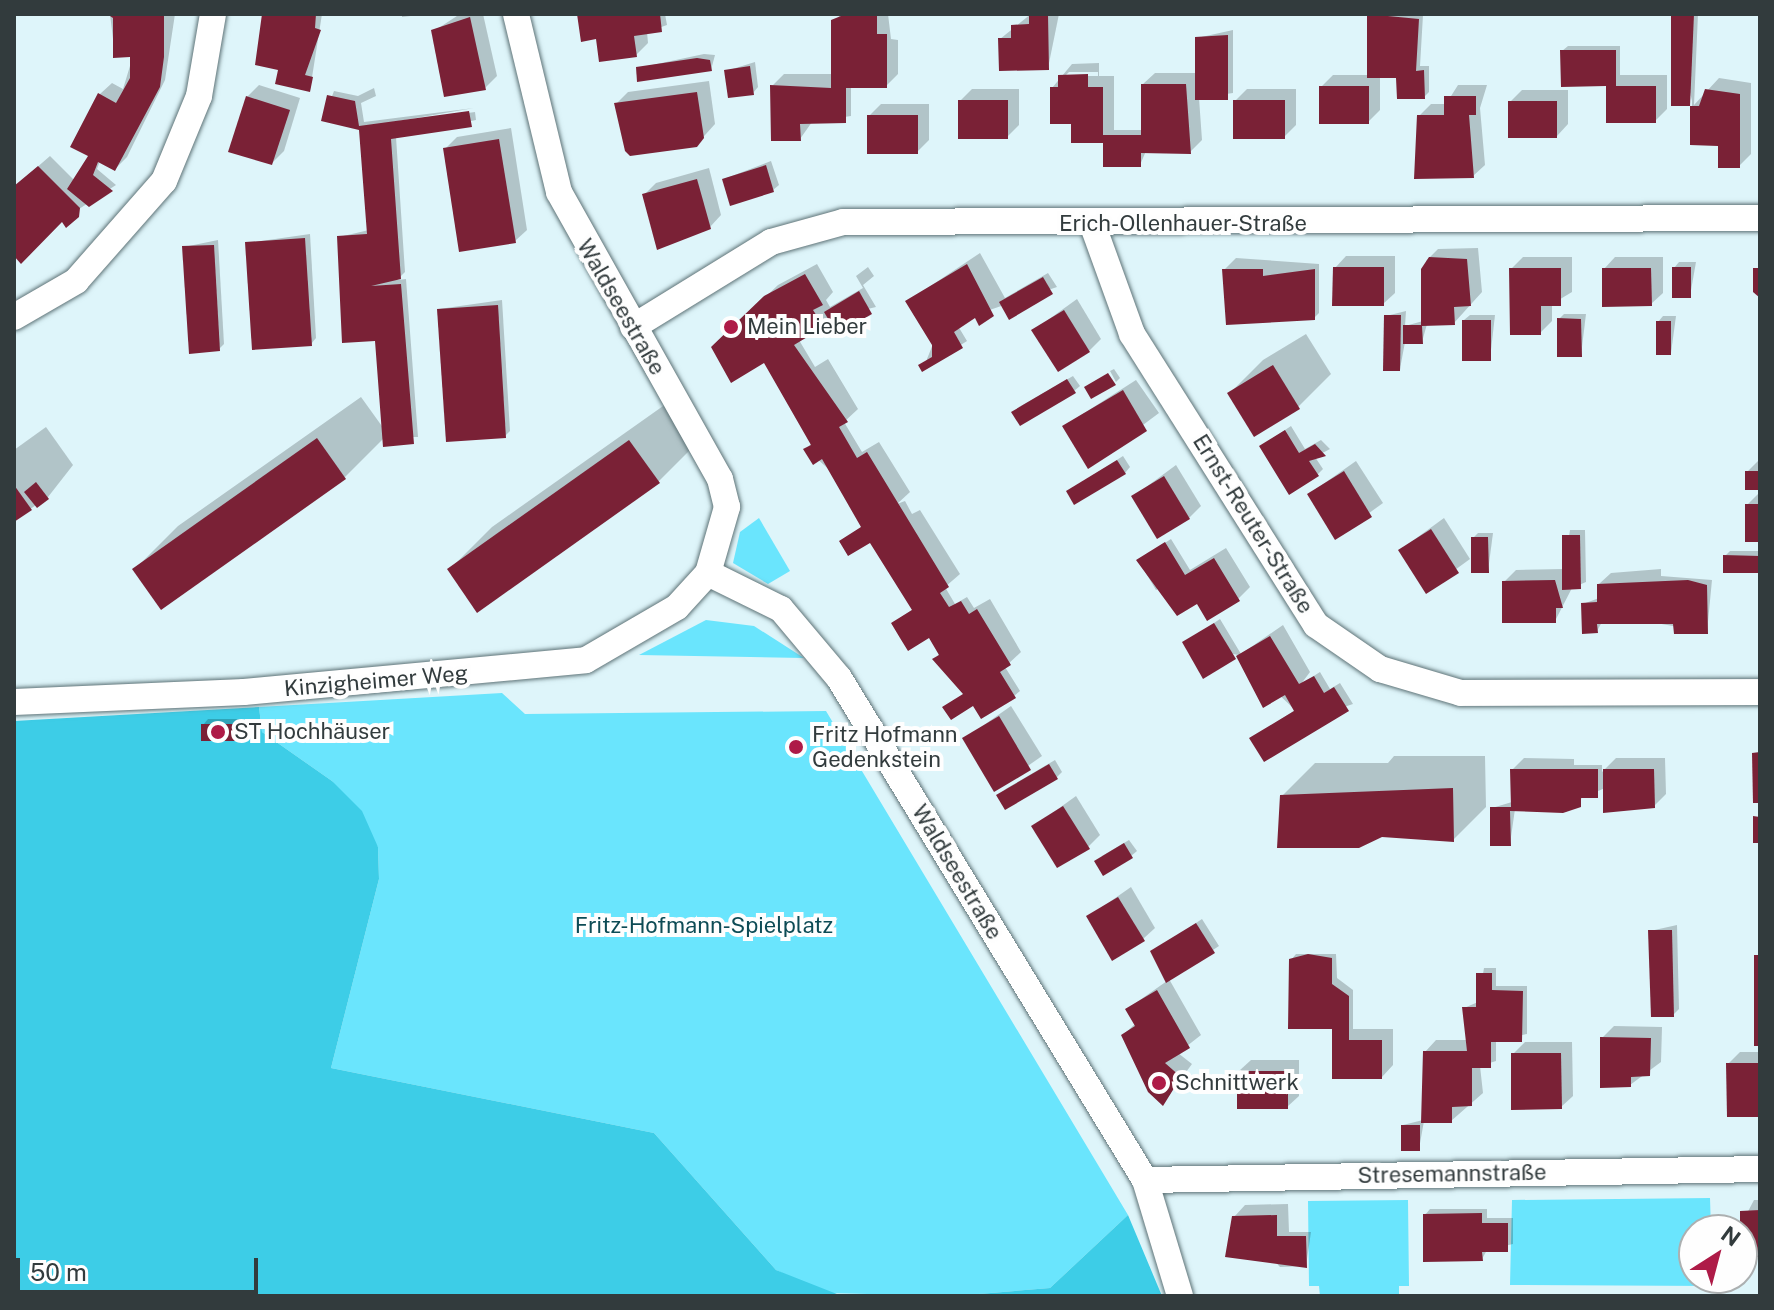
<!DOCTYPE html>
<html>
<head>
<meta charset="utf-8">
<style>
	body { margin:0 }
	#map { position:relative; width:1774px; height:1310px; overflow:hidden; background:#def5fa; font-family:"Public Sans",sans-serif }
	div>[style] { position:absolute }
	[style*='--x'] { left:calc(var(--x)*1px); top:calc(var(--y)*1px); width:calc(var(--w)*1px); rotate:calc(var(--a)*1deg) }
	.green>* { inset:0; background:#6ae5fd }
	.forest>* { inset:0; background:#3dcde7 }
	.shadow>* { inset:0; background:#0003 }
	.building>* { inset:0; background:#7a2136 }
	.roads { filter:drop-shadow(0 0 2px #5e7377) drop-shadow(0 0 2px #5e7377) }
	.minor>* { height:26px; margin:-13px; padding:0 13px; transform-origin:13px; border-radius:13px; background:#fff }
	.dots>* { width:22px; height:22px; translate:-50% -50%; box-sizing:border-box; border:4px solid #fefefe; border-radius:50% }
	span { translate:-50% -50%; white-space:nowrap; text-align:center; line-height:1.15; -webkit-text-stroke:8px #fefefe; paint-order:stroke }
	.street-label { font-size:22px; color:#323b3d }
	.poi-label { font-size:22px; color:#323b3d }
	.left { translate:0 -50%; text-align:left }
	.park-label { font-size:22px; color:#0d4b55 }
	.frame { position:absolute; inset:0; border:16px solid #323b3d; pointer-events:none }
	.north { position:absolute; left:1678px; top:1214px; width:80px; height:80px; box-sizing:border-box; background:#fefefe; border:2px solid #acb0b1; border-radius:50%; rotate:36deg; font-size:22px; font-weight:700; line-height:32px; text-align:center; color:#323b3d }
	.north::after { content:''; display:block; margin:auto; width:28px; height:36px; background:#ae1b47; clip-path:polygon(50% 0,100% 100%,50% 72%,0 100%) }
	.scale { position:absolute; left:16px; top:1258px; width:242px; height:36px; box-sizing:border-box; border:4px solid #323b3d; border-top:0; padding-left:10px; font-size:24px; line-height:28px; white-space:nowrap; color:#323b3d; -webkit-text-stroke:6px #fefefe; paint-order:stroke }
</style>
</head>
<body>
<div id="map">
	<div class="green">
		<i style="clip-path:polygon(759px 518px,790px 571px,768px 584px,733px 563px,740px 532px)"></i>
		<i style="clip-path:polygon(706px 620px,754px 626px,804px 658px,639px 655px)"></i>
		<i style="clip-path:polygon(502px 693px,525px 714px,826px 711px,1128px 1215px,1050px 1288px,955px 1296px,824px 1293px,776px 1270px,654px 1133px,331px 1068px,379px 879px,378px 847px,332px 781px,262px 732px,259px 707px)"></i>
		<i style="clip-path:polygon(1710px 1198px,1711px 1230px,1694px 1230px,1694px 1278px,1711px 1278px,1711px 1286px,1510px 1285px,1512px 1200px)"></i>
		<i style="clip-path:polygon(1408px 1200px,1409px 1286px,1399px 1286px,1399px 1296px,1320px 1296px,1319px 1286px,1309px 1286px,1308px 1201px)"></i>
	</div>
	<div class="forest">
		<i style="clip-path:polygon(259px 707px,262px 732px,332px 781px,362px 811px,378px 847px,379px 879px,331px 1068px,654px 1133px,776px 1270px,842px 1296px,14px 1296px,14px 721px)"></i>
		<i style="clip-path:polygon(1128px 1215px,1162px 1296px,955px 1296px,1050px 1288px)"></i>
	</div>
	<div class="shadow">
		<i style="clip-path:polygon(110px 14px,175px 14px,165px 80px,127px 157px,115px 169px,100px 161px,97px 169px,116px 185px,62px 220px,21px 261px,14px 256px,14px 199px,27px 176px,50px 156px,75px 181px,89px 158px,100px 94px,112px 83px,123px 89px,133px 56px,115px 56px)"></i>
		<i style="clip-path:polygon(265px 14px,322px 14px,310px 90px,280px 68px)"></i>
		<i style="clip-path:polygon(402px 14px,428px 14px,402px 17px)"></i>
		<i style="clip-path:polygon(460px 14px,483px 14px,497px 76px,485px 88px,434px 31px)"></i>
		<i style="clip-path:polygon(579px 14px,665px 14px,667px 25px,647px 32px,648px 43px,636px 55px,598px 37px)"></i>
		<i style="clip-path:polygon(888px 14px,891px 39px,898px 40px,898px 74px,886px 86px,851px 86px,851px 116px,812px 122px,800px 139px,772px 86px,784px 74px,833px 74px,839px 15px)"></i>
		<i style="clip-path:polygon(1031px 14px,1059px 14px,1048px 68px,1000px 39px)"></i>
		<i style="clip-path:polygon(1368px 14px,1423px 15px,1420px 66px,1429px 66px,1429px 92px,1424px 97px,1398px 76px,1380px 76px,1380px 110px,1368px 122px,1321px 87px,1333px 75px,1369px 75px)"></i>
		<i style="clip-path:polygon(1673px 14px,1698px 14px,1694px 105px,1719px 78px,1751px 83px,1751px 154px,1739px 166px,1720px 144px,1692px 143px,1692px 101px)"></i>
		<i style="clip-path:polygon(evenodd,1233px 30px,1233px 93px,1199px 98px,1202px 140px,1190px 152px,1146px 151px,1140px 165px,1073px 122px,1052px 88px,1072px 64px,1099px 63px,1099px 76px,1114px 76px,1114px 130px,1143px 130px,1143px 84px,1155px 73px,1197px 73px,1197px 38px,1233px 30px,1069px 72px,1098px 72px,1098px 76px,1065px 76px,1069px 72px)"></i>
		<i style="clip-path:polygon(1568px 46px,1620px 46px,1620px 75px,1667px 75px,1667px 109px,1655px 121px,1562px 51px)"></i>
		<i style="clip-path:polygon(704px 54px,715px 55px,711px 70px,638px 68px)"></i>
		<i style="clip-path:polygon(755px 62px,758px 87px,753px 93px,726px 71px)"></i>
		<i style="clip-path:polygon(709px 81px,715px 124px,696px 145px,617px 103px,628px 92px)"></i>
		<i style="clip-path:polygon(259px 85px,300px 98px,284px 151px,272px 163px,247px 97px)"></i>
		<i style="clip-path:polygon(1458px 85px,1487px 85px,1480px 108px,1485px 165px,1473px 176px,1419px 116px,1431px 104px,1446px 104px)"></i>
		<i style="clip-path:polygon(374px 88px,376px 96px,361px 103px,364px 122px,474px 108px,364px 127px,475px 112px,476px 120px,396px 137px,405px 272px,397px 280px,406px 279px,418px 437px,385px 437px,345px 477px,135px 569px,178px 526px,361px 397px,384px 429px,377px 339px,339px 237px,369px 230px,361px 128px,323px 120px,334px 91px,358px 96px)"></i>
		<i style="clip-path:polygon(972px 89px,1019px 89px,1019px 125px,1007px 137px,960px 101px)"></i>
		<i style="clip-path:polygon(1247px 89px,1296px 89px,1296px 125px,1284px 137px,1235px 101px)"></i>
		<i style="clip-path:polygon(1522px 90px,1568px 90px,1568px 124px,1557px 136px,1510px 102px)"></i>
		<i style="clip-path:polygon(881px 104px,929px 104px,929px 140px,917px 152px,869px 116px)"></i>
		<i style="clip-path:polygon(511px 128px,527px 230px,515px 241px,445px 149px,457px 137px)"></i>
		<i style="clip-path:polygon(771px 161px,779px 185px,773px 190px,724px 179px)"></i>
		<i style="clip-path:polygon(709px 168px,721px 215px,710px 227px,644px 195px,656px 183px)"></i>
		<i style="clip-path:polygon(310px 234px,316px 338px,311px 344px,247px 243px)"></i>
		<i style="clip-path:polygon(218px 240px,224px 344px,219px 349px,184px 247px)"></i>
		<i style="clip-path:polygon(1478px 248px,1482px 292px,1454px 323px,1427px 324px,1422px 342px,1405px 342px,1400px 369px,1386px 316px,1406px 311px,1405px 326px,1423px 321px,1426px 261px,1438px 249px)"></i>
		<i style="clip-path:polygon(980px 253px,1005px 298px,1048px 273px,1057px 287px,975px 315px,958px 326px,967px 341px,923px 369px,933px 344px,908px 301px)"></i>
		<i style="clip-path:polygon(1346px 256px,1395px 256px,1395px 293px,1383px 304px,1335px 268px)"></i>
		<i style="clip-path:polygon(1523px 257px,1572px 257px,1572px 292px,1552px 304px,1552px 321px,1540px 333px,1511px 269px)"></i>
		<i style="clip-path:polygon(1615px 257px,1663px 257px,1663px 293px,1651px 304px,1604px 269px)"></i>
		<i style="clip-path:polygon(1236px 258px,1319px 264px,1319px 313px,1314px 318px,1224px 270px)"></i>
		<i style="clip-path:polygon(1679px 262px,1696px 262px,1690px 296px,1674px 268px)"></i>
		<i style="clip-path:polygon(817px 264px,833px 292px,826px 300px,830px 307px,863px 288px,856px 276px,868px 267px,874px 276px,863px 285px,876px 307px,830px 318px,799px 340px,815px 367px,828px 359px,858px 409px,844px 422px,862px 452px,879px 442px,910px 492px,897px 504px,905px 501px,912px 514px,920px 510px,960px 574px,945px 587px,955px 604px,967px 597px,974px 608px,990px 599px,1021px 652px,1005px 667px,1020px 691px,1014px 696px,965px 693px,935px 659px,940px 653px,932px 634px,893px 623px,913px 609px,873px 543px,842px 541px,864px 525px,833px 473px,806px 449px,812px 443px,766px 363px,713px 347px,778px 285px)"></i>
		<i style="clip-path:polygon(1077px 299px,1101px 339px,1089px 351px,1034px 330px)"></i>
		<i style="clip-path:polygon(502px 300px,510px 431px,505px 436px,439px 309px)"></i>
		<i style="clip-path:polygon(1564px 314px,1586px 314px,1581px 355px,1559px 319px)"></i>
		<i style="clip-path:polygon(1470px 315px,1495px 315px,1490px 359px,1464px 320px)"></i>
		<i style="clip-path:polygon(1663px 316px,1676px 316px,1671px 353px,1658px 322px)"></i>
		<i style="clip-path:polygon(1306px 334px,1331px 374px,1298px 407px,1230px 393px,1263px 360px)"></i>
		<i style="clip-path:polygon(1114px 369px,1120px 378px,1116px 382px,1110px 371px)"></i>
		<i style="clip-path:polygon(1073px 376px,1080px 386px,1074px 391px,1019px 407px)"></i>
		<i style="clip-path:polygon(1136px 380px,1159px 413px,1088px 466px,1064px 426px)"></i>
		<i style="clip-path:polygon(673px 399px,701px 439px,658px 482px,449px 570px,492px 527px)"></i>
		<i style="clip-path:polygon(1291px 426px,1305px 449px,1321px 440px,1330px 449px,1315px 457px,1323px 469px,1317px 475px,1261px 446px)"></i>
		<i style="clip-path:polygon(46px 427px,73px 465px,48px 497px,14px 520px,14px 450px)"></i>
		<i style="clip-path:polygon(1123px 456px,1130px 467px,1125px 473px,1068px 491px)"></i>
		<i style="clip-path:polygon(1759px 460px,1760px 460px,1760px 488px,1747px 472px)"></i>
		<i style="clip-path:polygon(1356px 461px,1383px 503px,1336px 537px,1309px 494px)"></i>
		<i style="clip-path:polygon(1176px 465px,1201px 506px,1189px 518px,1134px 496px)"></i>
		<i style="clip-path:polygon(1759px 493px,1760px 493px,1760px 539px,1747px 505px)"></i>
		<i style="clip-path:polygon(1444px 518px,1470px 559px,1426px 591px,1400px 550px)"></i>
		<i style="clip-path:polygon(1570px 530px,1585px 530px,1586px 582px,1572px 588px,1555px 621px,1504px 582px,1516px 570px,1564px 569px)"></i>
		<i style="clip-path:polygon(1478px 533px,1493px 533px,1488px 571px,1473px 538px)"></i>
		<i style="clip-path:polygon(1171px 539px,1190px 570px,1226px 548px,1250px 587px,1238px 599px,1197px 601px,1169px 583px,1156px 590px,1138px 560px)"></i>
		<i style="clip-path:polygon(1730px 551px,1760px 551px,1760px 571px,1725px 556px)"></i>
		<i style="clip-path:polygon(1661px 569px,1661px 576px,1712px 580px,1707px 632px,1650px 622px,1602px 622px,1597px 631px,1583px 604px,1599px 598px,1599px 584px,1611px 573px)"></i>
		<i style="clip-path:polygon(1220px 619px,1241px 654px,1283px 625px,1310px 672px,1301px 684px,1320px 672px,1330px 689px,1340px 683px,1353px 704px,1252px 738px,1295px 710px,1238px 655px,1184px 643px)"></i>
		<i style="clip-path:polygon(1011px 706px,1042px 756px,995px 789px,964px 739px)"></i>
		<i style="clip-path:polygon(208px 719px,239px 719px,239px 733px,234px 739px,203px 725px)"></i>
		<i style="clip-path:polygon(1394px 756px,1485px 756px,1486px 807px,1453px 840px,1282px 796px,1315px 763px,1388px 763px)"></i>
		<i style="clip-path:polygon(1524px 758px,1574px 759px,1574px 765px,1602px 765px,1602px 772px,1616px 758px,1665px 758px,1666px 794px,1654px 806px,1605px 788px,1571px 803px,1515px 809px,1510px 844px,1492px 808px,1512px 802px,1512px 770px)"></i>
		<i style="clip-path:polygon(1055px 760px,1062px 772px,1057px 777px,1004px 790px)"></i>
		<i style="clip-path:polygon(1076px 796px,1100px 835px,1088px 847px,1033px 827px)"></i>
		<i style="clip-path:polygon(1129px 840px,1137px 851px,1131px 856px,1102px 856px)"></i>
		<i style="clip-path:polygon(1131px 887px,1155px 928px,1143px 939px,1088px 917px)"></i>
		<i style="clip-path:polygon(1202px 919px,1219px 946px,1169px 979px,1201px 1035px,1178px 1053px,1192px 1064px,1163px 1103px,1123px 1035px,1136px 1023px,1127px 1009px,1167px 981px,1152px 952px)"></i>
		<i style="clip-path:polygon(1677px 925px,1679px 1009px,1673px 1015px,1650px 931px)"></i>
		<i style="clip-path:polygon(1296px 954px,1336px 954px,1337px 978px,1353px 990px,1353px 1029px,1393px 1029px,1393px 1065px,1382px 1077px,1334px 1027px,1291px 960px)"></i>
		<i style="clip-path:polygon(1484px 968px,1496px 968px,1496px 986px,1527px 986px,1527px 1034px,1496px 1040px,1496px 1061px,1480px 1066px,1483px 1093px,1451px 1121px,1424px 1121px,1419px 1149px,1403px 1125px,1423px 1120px,1425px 1052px,1436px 1040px,1467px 1040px,1464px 1008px,1478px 1002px)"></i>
		<i style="clip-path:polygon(1614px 1026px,1662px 1027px,1661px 1062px,1630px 1085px,1602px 1038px)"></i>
		<i style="clip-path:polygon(1525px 1042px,1572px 1042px,1573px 1096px,1561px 1107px,1513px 1054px)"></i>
		<i style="clip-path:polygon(1740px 1052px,1760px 1052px,1760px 1115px,1728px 1064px)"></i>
		<i style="clip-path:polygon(1251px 1060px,1299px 1060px,1299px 1096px,1287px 1107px,1239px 1071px)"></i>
		<i style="clip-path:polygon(1754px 1200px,1760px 1200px,1760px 1255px,1742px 1261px,1742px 1230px,1714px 1226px,1743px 1221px)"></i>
		<i style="clip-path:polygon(1288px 1204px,1289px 1232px,1311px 1232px,1306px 1266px,1280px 1267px,1234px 1217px,1245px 1205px)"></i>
		<i style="clip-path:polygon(1430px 1209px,1487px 1209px,1487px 1218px,1513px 1218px,1513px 1244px,1487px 1250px,1482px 1259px,1425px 1215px)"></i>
		<i style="clip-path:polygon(1658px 1295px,1711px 1295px,1711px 1296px,1657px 1296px)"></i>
	</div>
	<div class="building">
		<i style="clip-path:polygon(107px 14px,164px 14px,164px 57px,160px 87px,115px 171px,98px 162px,93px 175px,113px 191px,89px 207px,67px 189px,88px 156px,70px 147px,98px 93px,116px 103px,130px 78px,130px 57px,113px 58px,113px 18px)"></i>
		<i style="clip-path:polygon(262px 14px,316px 14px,315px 28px,321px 30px,305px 75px,313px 77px,310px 92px,275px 84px,278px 70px,255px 65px)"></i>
		<i style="clip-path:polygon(577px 14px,660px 14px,662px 32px,634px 36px,637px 57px,599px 62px,596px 39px,581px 42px)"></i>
		<i style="clip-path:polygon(846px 14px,877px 14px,877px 34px,887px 34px,887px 88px,846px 88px,846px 123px,800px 124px,801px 141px,771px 141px,770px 85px,831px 88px,831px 20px)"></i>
		<i style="clip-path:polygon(1029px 14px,1048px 14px,1049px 70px,999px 71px,998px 38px,1011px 38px,1011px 25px,1029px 24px)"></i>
		<i style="clip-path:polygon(1367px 14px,1419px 19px,1416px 71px,1424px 70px,1425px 99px,1397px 99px,1396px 78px,1367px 78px)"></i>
		<i style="clip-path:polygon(1671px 14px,1694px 14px,1690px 106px,1671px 106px)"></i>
		<i style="clip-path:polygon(470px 17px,486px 90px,444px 97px,431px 30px)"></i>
		<i style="clip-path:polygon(1228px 35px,1228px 100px,1195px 100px,1195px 37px)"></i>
		<i style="clip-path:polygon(1560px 50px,1616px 50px,1616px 86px,1656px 86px,1656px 123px,1606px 123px,1606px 86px,1561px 87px)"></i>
		<i style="clip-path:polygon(697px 58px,710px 60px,712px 71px,637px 82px,636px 67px)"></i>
		<i style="clip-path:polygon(750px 66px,754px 95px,728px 98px,724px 70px)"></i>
		<i style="clip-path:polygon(1088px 74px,1088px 87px,1103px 87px,1103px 135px,1141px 135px,1141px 84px,1186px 84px,1191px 154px,1141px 153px,1141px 167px,1103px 167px,1103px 143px,1071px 143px,1071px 124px,1050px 124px,1050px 87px,1058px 87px,1058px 75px)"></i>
		<i style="clip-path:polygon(1319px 86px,1369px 86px,1369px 124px,1319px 124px)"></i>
		<i style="clip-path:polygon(1705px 89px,1740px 94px,1740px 168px,1718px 168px,1718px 146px,1690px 145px,1690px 106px,1699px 106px)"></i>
		<i style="clip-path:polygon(697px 92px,704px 138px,697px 147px,630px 156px,625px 151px,614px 103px)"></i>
		<i style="clip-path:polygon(327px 95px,355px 101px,359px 126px,469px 111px,472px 127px,391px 139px,401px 279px,371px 286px,401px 284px,414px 444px,383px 447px,375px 341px,342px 343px,337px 236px,367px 234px,359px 130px,321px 121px)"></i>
		<i style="clip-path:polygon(246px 96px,290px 110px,272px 165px,228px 152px)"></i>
		<i style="clip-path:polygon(1444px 96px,1476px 96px,1476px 115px,1469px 115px,1474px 178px,1414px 179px,1417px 115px,1444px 115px)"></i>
		<i style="clip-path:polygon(958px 100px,1008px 100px,1008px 139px,958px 139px)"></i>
		<i style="clip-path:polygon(1233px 100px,1285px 100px,1285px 139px,1233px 139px)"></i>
		<i style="clip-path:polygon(1508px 101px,1557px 101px,1557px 138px,1508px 138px)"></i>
		<i style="clip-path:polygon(867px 115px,918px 115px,918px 154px,867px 154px)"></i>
		<i style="clip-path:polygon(499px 139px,516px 243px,459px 252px,443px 148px)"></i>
		<i style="clip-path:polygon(766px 165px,774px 192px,730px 206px,722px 179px)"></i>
		<i style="clip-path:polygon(38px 166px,80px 208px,79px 217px,66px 228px,62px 222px,21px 264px,14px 256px,14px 186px)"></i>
		<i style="clip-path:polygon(697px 179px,711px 229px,657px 250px,642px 194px)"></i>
		<i style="clip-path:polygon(305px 238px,312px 346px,252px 350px,245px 242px)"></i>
		<i style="clip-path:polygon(214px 245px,220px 351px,189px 354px,182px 246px)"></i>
		<i style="clip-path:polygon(1429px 257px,1467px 259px,1471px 306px,1454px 307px,1455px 325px,1422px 326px,1423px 344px,1403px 344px,1403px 325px,1421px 325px,1421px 269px)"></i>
		<i style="clip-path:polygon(967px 264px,994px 316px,979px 326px,975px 318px,954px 332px,963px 348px,922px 372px,918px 365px,932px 357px,932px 345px,905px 301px)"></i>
		<i style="clip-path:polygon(1333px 267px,1384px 267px,1384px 306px,1332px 306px)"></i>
		<i style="clip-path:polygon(1672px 267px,1691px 267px,1691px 298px,1672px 298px)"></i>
		<i style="clip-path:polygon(1509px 268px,1561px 268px,1561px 306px,1541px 306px,1541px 335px,1510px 335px)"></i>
		<i style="clip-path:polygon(1602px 268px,1651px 268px,1652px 306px,1602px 307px)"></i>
		<i style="clip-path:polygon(1753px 268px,1760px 268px,1760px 298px,1753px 292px)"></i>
		<i style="clip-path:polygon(1222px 269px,1263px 269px,1263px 276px,1315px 269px,1315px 320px,1226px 325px)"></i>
		<i style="clip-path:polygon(805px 274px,823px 305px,813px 310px,824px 327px,794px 345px,848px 422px,839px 427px,857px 458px,867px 452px,949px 587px,940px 593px,949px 607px,961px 601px,969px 614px,977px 609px,1011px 665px,1000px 672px,1016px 698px,981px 719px,973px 706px,951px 720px,942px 707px,963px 694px,932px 659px,939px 655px,929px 638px,908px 651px,900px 638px,891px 623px,912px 610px,870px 543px,848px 556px,839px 541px,861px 527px,822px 459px,813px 465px,803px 449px,811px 445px,764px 363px,731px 383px,711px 347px,764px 296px)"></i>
		<i style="clip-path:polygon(1043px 277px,1053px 294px,1009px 320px,999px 302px)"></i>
		<i style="clip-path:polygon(859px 291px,872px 314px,837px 334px,824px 312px)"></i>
		<i style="clip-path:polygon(498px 305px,506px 438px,446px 442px,437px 309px)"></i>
		<i style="clip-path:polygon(1064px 310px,1090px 352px,1058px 372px,1031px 330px)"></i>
		<i style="clip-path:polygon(1384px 315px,1401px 315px,1400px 371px,1383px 371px)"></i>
		<i style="clip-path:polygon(1557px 318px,1581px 319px,1582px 357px,1557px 357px)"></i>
		<i style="clip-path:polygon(1462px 320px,1491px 320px,1491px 361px,1462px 361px)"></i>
		<i style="clip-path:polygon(1656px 321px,1671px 321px,1671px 355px,1656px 355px)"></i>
		<i style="clip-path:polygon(1273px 365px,1300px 409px,1254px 437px,1227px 393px)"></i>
		<i style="clip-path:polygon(1108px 373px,1116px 385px,1091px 399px,1084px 387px)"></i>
		<i style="clip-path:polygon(1067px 379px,1076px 393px,1020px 426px,1011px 412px)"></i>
		<i style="clip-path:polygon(1123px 390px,1147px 431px,1088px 469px,1062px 426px)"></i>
		<i style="clip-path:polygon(1285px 430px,1299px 453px,1315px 444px,1326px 456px,1309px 461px,1319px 476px,1289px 495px,1259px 446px)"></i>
		<i style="clip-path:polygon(317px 438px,346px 479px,161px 610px,132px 569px)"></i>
		<i style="clip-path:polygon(629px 440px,660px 483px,477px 613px,447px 569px)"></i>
		<i style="clip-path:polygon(1117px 460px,1126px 474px,1074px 505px,1066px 491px)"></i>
		<i style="clip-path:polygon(1344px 471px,1372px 517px,1335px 540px,1307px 494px)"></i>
		<i style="clip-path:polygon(1745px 471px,1760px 471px,1760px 490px,1745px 490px)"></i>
		<i style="clip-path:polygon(1164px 476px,1190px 519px,1157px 539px,1131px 496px)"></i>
		<i style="clip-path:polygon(36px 482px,49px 499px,37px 508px,24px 492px)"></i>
		<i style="clip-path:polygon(14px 485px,32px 510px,14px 522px)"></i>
		<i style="clip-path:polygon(1745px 504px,1760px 504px,1760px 542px,1745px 542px)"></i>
		<i style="clip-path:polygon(1431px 529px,1459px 573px,1426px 594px,1398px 550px)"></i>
		<i style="clip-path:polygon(1562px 535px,1580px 535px,1581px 589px,1562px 590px)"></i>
		<i style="clip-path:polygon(1471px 537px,1488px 537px,1489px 573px,1471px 573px)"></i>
		<i style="clip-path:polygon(1165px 542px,1185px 575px,1214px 558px,1240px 601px,1207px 621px,1197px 604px,1177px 616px,1136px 560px)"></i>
		<i style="clip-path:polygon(1723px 555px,1760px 556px,1760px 573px,1723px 573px)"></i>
		<i style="clip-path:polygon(1555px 580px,1563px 608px,1556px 608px,1556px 623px,1502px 623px,1502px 581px)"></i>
		<i style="clip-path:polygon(1688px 580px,1707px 585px,1708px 634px,1674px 634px,1673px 624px,1597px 624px,1598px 633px,1582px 634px,1581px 603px,1597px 602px,1597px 584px)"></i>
		<i style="clip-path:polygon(1214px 623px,1236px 659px,1203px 679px,1182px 642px)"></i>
		<i style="clip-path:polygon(1270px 636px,1299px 684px,1314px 676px,1324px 693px,1334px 687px,1349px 711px,1264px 762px,1249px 738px,1294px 711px,1285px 695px,1263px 708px,1236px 656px)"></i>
		<i style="clip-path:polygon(999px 716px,1031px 770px,994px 792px,962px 738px)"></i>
		<i style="clip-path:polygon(201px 724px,234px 724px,235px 741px,201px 741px)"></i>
		<i style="clip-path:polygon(1760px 752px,1760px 803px,1753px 803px,1752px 753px)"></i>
		<i style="clip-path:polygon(1049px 764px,1058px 779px,1005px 810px,996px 795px)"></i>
		<i style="clip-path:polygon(1510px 769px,1598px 769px,1598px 798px,1581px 798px,1581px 807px,1563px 813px,1510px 811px,1511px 846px,1490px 846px,1490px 807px,1511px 807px)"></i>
		<i style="clip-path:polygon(1603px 769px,1654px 769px,1655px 808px,1603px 813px)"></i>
		<i style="clip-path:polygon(1453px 788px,1454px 842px,1382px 837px,1359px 848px,1277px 848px,1280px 795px)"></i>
		<i style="clip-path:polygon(1063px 806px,1090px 849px,1057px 868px,1031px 826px)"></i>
		<i style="clip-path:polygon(1753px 816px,1760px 817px,1760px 843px,1753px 843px)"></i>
		<i style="clip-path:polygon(1124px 843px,1133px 858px,1103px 876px,1094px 861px)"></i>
		<i style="clip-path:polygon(1118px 897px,1145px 941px,1112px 961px,1086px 916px)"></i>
		<i style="clip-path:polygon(1196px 923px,1215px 953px,1166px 983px,1150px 951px)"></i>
		<i style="clip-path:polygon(1648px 930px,1672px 930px,1674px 1017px,1651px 1017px)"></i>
		<i style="clip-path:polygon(1308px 954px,1332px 958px,1332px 984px,1349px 996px,1349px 1040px,1382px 1040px,1382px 1079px,1332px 1079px,1332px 1029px,1288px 1029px,1289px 959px)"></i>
		<i style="clip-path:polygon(1754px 955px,1760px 955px,1760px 1046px,1754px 1046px)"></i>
		<i style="clip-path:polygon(1476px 973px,1492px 973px,1492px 990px,1523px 991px,1522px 1042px,1491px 1042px,1491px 1068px,1472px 1068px,1472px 1106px,1452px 1107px,1452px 1123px,1421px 1123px,1423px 1051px,1467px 1051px,1462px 1007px,1476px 1007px)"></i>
		<i style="clip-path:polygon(1157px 990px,1190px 1048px,1165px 1063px,1181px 1077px,1163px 1106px,1148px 1092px,1121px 1035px,1135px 1026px,1125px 1009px)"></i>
		<i style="clip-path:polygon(1600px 1037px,1651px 1038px,1650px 1076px,1631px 1077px,1631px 1087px,1600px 1088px)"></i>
		<i style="clip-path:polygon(1511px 1053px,1561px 1053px,1562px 1109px,1511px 1110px)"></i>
		<i style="clip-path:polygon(1726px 1063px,1760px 1063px,1760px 1117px,1727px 1117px)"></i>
		<i style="clip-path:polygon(1237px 1071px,1288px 1071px,1288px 1109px,1237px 1109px)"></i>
		<i style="clip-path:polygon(1401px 1125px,1420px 1125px,1420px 1151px,1401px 1151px)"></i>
		<i style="clip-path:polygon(1760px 1210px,1760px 1257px,1742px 1257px,1742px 1230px,1712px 1230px,1740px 1225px,1740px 1211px)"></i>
		<i style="clip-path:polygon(1482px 1213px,1482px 1223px,1508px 1223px,1508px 1252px,1482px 1252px,1483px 1261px,1423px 1262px,1423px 1214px)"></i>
		<i style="clip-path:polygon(1277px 1215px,1277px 1236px,1306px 1236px,1307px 1268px,1225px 1257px,1232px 1216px)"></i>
	</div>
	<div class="roads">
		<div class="minor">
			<i style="--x:1093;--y:226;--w:115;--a:70.1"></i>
			<i style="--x:1132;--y:334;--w:344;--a:57.7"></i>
			<i style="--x:1316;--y:625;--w:78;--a:34.5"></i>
			<i style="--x:1380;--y:669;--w:84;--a:16.5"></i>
			<i style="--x:1461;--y:693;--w:299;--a:-0.2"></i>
			<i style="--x:14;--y:317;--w:72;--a:-30.1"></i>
			<i style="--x:76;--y:281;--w:133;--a:-48.7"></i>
			<i style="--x:164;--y:181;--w:92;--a:-67.6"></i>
			<i style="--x:199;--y:96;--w:83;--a:-80.3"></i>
			<i style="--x:633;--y:327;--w:162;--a:-31.6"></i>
			<i style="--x:771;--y:242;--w:75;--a:-15.5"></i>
			<i style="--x:843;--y:222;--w:917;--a:-0.25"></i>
			<i style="--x:708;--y:573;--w:81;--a:26.3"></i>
			<i style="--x:781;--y:609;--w:90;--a:50"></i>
			<i style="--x:839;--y:678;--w:588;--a:58.64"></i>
			<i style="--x:1145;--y:1180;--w:121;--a:73.2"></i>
			<i style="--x:14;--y:702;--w:230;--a:-2.5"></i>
			<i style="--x:244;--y:692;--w:343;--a:-5.3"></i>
			<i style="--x:586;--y:660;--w:105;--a:-30.2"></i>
			<i style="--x:677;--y:607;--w:46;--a:-47.6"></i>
			<i style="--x:708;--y:573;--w:69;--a:-73.9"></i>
			<i style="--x:727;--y:507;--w:29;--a:-104"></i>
			<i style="--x:720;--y:479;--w:329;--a:-119.3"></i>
			<i style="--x:559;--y:192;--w:183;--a:-103.6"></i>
			<i style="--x:1145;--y:1180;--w:615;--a:-1.02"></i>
		</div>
	</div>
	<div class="dots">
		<i style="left:731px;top:327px;background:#ae1b47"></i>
		<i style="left:218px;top:732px;background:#ae1b47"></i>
		<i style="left:796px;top:747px;background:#ae1b47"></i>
		<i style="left:1159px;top:1083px;background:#ae1b47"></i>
	</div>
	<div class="street-label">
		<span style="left:1183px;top:224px">Erich-Ollenhauer-Straße</span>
		<span style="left:621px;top:307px;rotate:60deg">Waldseestraße</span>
		<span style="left:1253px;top:524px;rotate:58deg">Ernst-Reuter-Straße</span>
		<span style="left:376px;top:681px;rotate:-5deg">Kinzigheimer Weg</span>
		<span style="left:957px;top:872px;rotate:59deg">Waldseestraße</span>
		<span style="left:1452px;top:1174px;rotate:-1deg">Stresemannstraße</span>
	</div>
	<div class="poi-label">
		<span class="left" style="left:747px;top:327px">Mein Lieber</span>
		<span class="left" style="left:234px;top:732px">ST Hochhäuser</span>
		<span class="left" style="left:812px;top:747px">Fritz Hofmann<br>Gedenkstein</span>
		<span class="left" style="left:1175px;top:1083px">Schnittwerk</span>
	</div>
	<div class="park-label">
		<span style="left:704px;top:926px">Fritz-Hofmann-Spielplatz</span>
	</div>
	<div class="frame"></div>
	<div class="north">N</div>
	<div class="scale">50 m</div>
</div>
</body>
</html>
